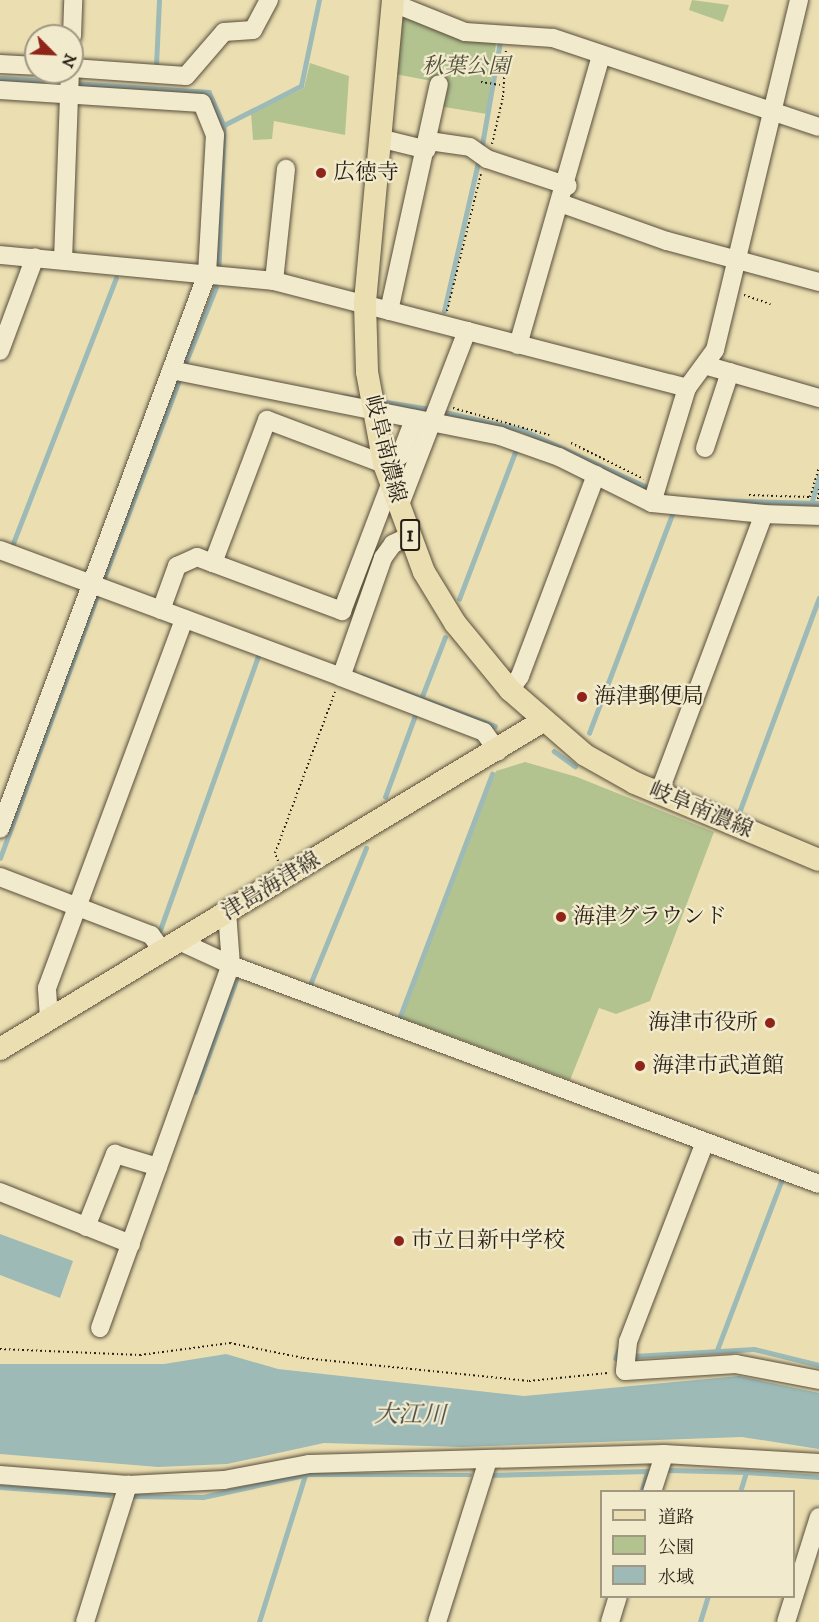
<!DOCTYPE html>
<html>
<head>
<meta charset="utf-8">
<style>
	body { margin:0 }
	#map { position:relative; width:819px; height:1622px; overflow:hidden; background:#ebdfb2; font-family:"IM FELL DW Pica","Noto Serif JP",serif }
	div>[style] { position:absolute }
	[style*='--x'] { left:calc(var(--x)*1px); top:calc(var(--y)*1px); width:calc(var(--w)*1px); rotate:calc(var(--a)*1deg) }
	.green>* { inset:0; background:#b2c390 }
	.water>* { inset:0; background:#9dbab7 }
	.stream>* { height:4.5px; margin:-2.25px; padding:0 2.25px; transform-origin:2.25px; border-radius:2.25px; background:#9dbab7 }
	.path>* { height:2px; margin-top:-1px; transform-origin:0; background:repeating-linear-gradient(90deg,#281e15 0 1.5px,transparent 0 4.5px) }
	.roads { filter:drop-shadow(0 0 2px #594e3c) drop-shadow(0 0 2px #594e3c) }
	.minor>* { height:18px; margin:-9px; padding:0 9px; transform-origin:9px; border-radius:9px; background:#f2eacd }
	.major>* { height:22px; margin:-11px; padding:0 11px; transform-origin:11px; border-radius:11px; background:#ebdfb2 }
	.dots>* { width:16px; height:16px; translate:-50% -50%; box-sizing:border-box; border:3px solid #f2eacd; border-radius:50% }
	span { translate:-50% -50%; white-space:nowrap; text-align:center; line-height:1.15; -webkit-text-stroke:4.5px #f2eacd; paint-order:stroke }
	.shield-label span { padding:2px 4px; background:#f2eacd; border:2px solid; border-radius:4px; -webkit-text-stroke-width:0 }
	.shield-label { font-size:21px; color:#281e15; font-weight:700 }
	.park-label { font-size:22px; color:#51503a; font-style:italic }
	.poi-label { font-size:22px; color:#281e15 }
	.left { translate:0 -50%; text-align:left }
	.right { translate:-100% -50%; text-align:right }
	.street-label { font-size:22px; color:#281e15 }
	.water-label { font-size:24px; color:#4b4d46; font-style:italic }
	.legend { position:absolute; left:600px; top:1490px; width:195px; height:108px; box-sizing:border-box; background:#f2eacd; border:2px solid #a19883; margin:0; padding:8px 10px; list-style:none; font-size:18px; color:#281e15 }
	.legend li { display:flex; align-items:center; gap:12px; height:30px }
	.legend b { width:30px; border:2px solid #a19883 }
	.north { position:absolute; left:24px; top:24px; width:60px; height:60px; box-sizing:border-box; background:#f2eacd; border:2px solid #a19883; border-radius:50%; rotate:114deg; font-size:16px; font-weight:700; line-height:24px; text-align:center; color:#281e15 }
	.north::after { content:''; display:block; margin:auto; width:21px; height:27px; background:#8f2418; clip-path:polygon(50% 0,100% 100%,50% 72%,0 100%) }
</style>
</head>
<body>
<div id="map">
	<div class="green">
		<i style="clip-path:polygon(692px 0,729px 5px,723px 22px,689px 10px)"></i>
		<i style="clip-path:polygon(402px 15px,496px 43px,487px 114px,438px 106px,442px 83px,395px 74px)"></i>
		<i style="clip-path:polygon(310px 63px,349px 76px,345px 135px,274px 121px,272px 139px,253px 140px,251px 113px,304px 88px)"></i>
		<i style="clip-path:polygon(525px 762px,577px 777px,714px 832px,650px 1001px,616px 1014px,599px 1008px,570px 1080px,402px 1018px,496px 771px)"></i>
	</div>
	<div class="water">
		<i style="clip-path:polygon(0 1234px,73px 1261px,60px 1298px,0 1275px)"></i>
		<i style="clip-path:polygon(226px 1354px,278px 1369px,524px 1396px,739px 1376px,819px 1393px,819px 1449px,742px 1437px,462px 1447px,324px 1443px,227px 1464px,158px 1467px,0 1454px,0 1364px,164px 1364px)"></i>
	</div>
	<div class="stream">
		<i style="--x:156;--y:66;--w:66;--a:-87.4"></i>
		<i style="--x:0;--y:78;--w:65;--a:3.5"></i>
		<i style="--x:74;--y:83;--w:135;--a:3.8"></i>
		<i style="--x:209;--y:92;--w:36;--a:66"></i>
		<i style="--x:224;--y:125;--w:143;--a:92"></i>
		<i style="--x:224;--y:125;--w:86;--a:-26.9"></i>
		<i style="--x:301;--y:86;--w:88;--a:-78.2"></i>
		<i style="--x:482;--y:145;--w:105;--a:-80.1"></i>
		<i style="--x:444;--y:311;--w:153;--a:-77.1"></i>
		<i style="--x:183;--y:369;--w:88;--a:-68.1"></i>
		<i style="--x:344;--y:396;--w:12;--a:9"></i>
		<i style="--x:380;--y:401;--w:52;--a:8.9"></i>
		<i style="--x:445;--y:412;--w:80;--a:13"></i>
		<i style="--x:523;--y:430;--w:139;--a:24.7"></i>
		<i style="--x:705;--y:500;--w:114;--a:1.5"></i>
		<i style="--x:812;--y:501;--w:26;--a:-74"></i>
		<i style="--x:12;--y:546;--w:287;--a:-68.8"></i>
		<i style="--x:102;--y:583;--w:217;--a:-69.2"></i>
		<i style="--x:459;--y:599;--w:163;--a:-69.1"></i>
		<i style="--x:362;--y:676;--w:142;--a:20.6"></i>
		<i style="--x:421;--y:699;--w:66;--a:-68.8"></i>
		<i style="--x:589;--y:733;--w:233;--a:-69.2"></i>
		<i style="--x:554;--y:751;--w:26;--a:36"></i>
		<i style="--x:385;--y:797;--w:93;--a:-69.8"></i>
		<i style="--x:740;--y:810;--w:226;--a:-69.6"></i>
		<i style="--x:0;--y:858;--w:285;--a:-69.7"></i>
		<i style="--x:160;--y:930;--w:294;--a:-70.3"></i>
		<i style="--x:309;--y:987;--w:150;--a:-67.7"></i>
		<i style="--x:399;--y:1019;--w:262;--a:-69.2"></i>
		<i style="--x:195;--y:1092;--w:119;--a:-69.9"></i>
		<i style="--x:620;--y:1347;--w:12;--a:110"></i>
		<i style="--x:616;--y:1358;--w:4;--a:-14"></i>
		<i style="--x:717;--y:1350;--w:183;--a:-69.2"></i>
		<i style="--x:634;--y:1356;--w:120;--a:-3.3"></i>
		<i style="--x:754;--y:1349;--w:67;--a:13.8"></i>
		<i style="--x:669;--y:1470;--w:77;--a:1.5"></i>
		<i style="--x:489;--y:1475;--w:159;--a:-1.4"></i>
		<i style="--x:648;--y:1471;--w:22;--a:106"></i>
		<i style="--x:0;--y:1487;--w:109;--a:4.2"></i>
		<i style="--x:740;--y:1492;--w:21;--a:-73"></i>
		<i style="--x:746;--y:1472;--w:73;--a:3.9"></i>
		<i style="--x:130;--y:1496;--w:73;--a:0.8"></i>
		<i style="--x:203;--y:1497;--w:104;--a:-12.2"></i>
		<i style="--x:305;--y:1475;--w:165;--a:0"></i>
		<i style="--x:259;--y:1622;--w:154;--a:-72.6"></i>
		<i style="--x:700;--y:1622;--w:27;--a:-73"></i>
	</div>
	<div class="path">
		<i style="--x:481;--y:82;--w:19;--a:9"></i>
		<i style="--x:492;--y:144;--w:48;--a:-76.8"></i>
		<i style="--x:503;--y:97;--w:48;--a:-86.4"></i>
		<i style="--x:744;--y:295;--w:28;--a:19"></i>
		<i style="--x:447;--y:311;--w:141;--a:-76.1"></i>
		<i style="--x:453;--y:408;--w:100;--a:15.7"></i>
		<i style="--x:571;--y:443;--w:81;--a:26.3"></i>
		<i style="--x:749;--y:495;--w:61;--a:1.9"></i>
		<i style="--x:810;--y:497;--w:31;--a:-73"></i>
		<i style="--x:818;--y:499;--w:11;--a:-85"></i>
		<i style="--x:278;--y:861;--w:9;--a:-111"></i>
		<i style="--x:275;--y:853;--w:172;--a:-69.6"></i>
		<i style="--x:0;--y:1349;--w:140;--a:2.5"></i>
		<i style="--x:140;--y:1355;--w:91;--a:-7.6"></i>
		<i style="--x:230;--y:1343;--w:75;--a:11.6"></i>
		<i style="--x:303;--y:1358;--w:227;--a:5.8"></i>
		<i style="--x:529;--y:1381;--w:79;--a:-5.8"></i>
	</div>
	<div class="roads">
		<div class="minor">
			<i style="--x:393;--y:3;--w:78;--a:21.9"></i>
			<i style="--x:465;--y:32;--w:88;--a:3.9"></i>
			<i style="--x:553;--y:38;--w:280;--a:18.5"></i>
			<i style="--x:72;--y:36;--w:36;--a:-88"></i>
			<i style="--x:0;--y:64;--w:36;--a:3"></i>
			<i style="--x:72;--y:68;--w:114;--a:4"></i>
			<i style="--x:186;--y:76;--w:58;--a:-49.2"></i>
			<i style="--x:224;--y:32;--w:29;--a:-4"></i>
			<i style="--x:253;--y:30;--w:34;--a:-62"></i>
			<i style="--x:0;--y:90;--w:202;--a:3.7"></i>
			<i style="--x:202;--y:103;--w:35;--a:68"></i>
			<i style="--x:215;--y:135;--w:139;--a:93.3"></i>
			<i style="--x:207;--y:274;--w:592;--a:110.45"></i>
			<i style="--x:379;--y:138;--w:49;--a:14"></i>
			<i style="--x:429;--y:141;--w:41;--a:8.3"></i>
			<i style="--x:470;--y:147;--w:21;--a:35"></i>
			<i style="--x:487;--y:159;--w:85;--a:18.4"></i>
			<i style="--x:563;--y:204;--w:110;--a:19.6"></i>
			<i style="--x:667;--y:241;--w:157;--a:15.1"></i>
			<i style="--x:0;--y:255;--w:275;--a:5.4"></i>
			<i style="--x:274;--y:281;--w:427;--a:14.5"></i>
			<i style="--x:687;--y:388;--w:47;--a:-53.6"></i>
			<i style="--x:715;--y:350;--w:360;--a:-76.5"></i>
			<i style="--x:63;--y:260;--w:188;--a:-87.9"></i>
			<i style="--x:274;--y:281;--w:113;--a:-83.9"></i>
			<i style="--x:389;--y:311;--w:232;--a:-77.6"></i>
			<i style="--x:518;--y:345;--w:302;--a:-74"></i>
			<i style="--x:0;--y:351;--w:100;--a:-69.6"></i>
			<i style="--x:708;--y:366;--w:116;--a:16.1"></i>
			<i style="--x:171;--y:370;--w:336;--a:11.3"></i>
			<i style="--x:500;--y:436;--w:63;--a:19.6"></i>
			<i style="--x:559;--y:457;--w:104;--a:26.3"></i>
			<i style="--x:652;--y:503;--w:113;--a:5.6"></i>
			<i style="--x:705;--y:448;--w:80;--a:-71.8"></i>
			<i style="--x:652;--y:503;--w:120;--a:-73.1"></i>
			<i style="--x:399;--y:507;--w:189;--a:-68.9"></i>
			<i style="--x:410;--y:536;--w:19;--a:155"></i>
			<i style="--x:393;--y:544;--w:17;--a:126"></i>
			<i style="--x:383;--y:558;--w:126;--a:109.4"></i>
			<i style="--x:341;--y:677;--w:153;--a:21"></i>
			<i style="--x:484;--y:732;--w:24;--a:54"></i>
			<i style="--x:0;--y:550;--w:364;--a:20.4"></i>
			<i style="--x:213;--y:563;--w:138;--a:20.4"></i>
			<i style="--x:342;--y:611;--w:138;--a:-69.2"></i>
			<i style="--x:161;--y:610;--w:47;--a:-70"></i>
			<i style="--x:177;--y:566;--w:22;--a:-24"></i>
			<i style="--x:197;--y:557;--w:17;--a:21"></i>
			<i style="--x:213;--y:563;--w:153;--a:-69.3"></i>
			<i style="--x:267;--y:420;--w:125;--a:20.6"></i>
			<i style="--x:384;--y:464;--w:18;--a:-27"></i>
			<i style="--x:400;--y:456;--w:40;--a:-69"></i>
			<i style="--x:510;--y:690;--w:17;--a:-54"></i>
			<i style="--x:520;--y:676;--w:215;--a:-69.3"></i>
			<i style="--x:659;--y:793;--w:298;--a:-69.4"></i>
			<i style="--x:764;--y:514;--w:55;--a:2.1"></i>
			<i style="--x:0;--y:877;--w:162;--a:21"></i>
			<i style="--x:151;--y:935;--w:19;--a:54"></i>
			<i style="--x:179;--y:941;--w:57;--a:24.8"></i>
			<i style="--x:231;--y:965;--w:627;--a:20.43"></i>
			<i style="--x:49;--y:1018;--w:30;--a:-94"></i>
			<i style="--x:47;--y:988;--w:394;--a:-69.6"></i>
			<i style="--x:705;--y:1142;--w:214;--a:111.1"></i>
			<i style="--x:628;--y:1342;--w:29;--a:96"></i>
			<i style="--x:625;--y:1371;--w:111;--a:-3.6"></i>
			<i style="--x:736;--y:1364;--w:85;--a:10.9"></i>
			<i style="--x:0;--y:1192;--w:141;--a:21.7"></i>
			<i style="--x:86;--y:1227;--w:79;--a:-68.3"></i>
			<i style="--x:115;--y:1154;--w:45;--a:16.8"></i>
			<i style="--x:100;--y:1328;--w:386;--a:-70.2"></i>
			<i style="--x:231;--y:965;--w:53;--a:-94.3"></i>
			<i style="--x:0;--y:1475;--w:128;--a:4.5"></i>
			<i style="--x:128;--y:1485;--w:96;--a:-3"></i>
			<i style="--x:224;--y:1480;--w:86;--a:-10.7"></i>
			<i style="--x:309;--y:1464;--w:355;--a:-1.6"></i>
			<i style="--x:664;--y:1454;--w:155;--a:3.3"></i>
			<i style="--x:652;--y:1492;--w:40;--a:-72"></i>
			<i style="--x:85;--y:1622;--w:144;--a:-72.6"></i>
			<i style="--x:437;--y:1622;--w:167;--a:-72.5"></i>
			<i style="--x:610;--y:1622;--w:27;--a:-73"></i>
			<i style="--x:786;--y:1622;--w:110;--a:-72.6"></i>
		</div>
		<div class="major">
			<i style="--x:393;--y:0;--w:305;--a:95.3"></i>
			<i style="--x:365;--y:304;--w:68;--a:88.3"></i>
			<i style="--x:367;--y:372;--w:94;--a:79.5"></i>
			<i style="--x:384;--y:464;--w:115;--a:69.7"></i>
			<i style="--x:424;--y:572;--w:60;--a:58.7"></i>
			<i style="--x:455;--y:623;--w:87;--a:50.6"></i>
			<i style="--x:510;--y:690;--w:99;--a:40.9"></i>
			<i style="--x:585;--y:755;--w:57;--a:29.2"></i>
			<i style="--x:635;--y:783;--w:199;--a:22.7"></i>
			<i style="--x:0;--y:1049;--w:632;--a:-31.15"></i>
		</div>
	</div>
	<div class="dots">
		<i style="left:321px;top:173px;background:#8f2418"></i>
		<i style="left:582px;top:697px;background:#8f2418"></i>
		<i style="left:561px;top:917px;background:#8f2418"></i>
		<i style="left:770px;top:1023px;background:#8f2418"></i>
		<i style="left:640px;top:1066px;background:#8f2418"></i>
		<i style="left:399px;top:1241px;background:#8f2418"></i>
	</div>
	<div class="shield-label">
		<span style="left:410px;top:535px">1</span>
	</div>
	<div class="park-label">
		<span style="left:466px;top:67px">秋葉公園</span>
	</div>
	<div class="poi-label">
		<span class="left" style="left:333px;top:173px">広徳寺</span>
		<span class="left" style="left:594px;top:697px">海津郵便局</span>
		<span class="left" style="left:573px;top:917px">海津グラウンド</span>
		<span class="right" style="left:758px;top:1023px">海津市役所</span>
		<span class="left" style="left:652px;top:1066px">海津市武道館</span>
		<span class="left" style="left:411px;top:1241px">市立日新中学校</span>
	</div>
	<div class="street-label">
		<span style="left:385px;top:449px;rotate:76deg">岐阜南濃線</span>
		<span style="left:701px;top:810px;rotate:23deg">岐阜南濃線</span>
		<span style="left:271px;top:886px;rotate:-31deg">津島海津線</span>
	</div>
	<div class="water-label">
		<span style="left:410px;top:1416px;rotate:1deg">大江川</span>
	</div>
	<ul class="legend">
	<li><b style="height:8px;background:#ebdfb2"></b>道路</li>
	<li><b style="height:16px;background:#b2c390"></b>公園</li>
	<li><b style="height:16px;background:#9dbab7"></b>水域</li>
	</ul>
	<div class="north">N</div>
</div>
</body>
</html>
